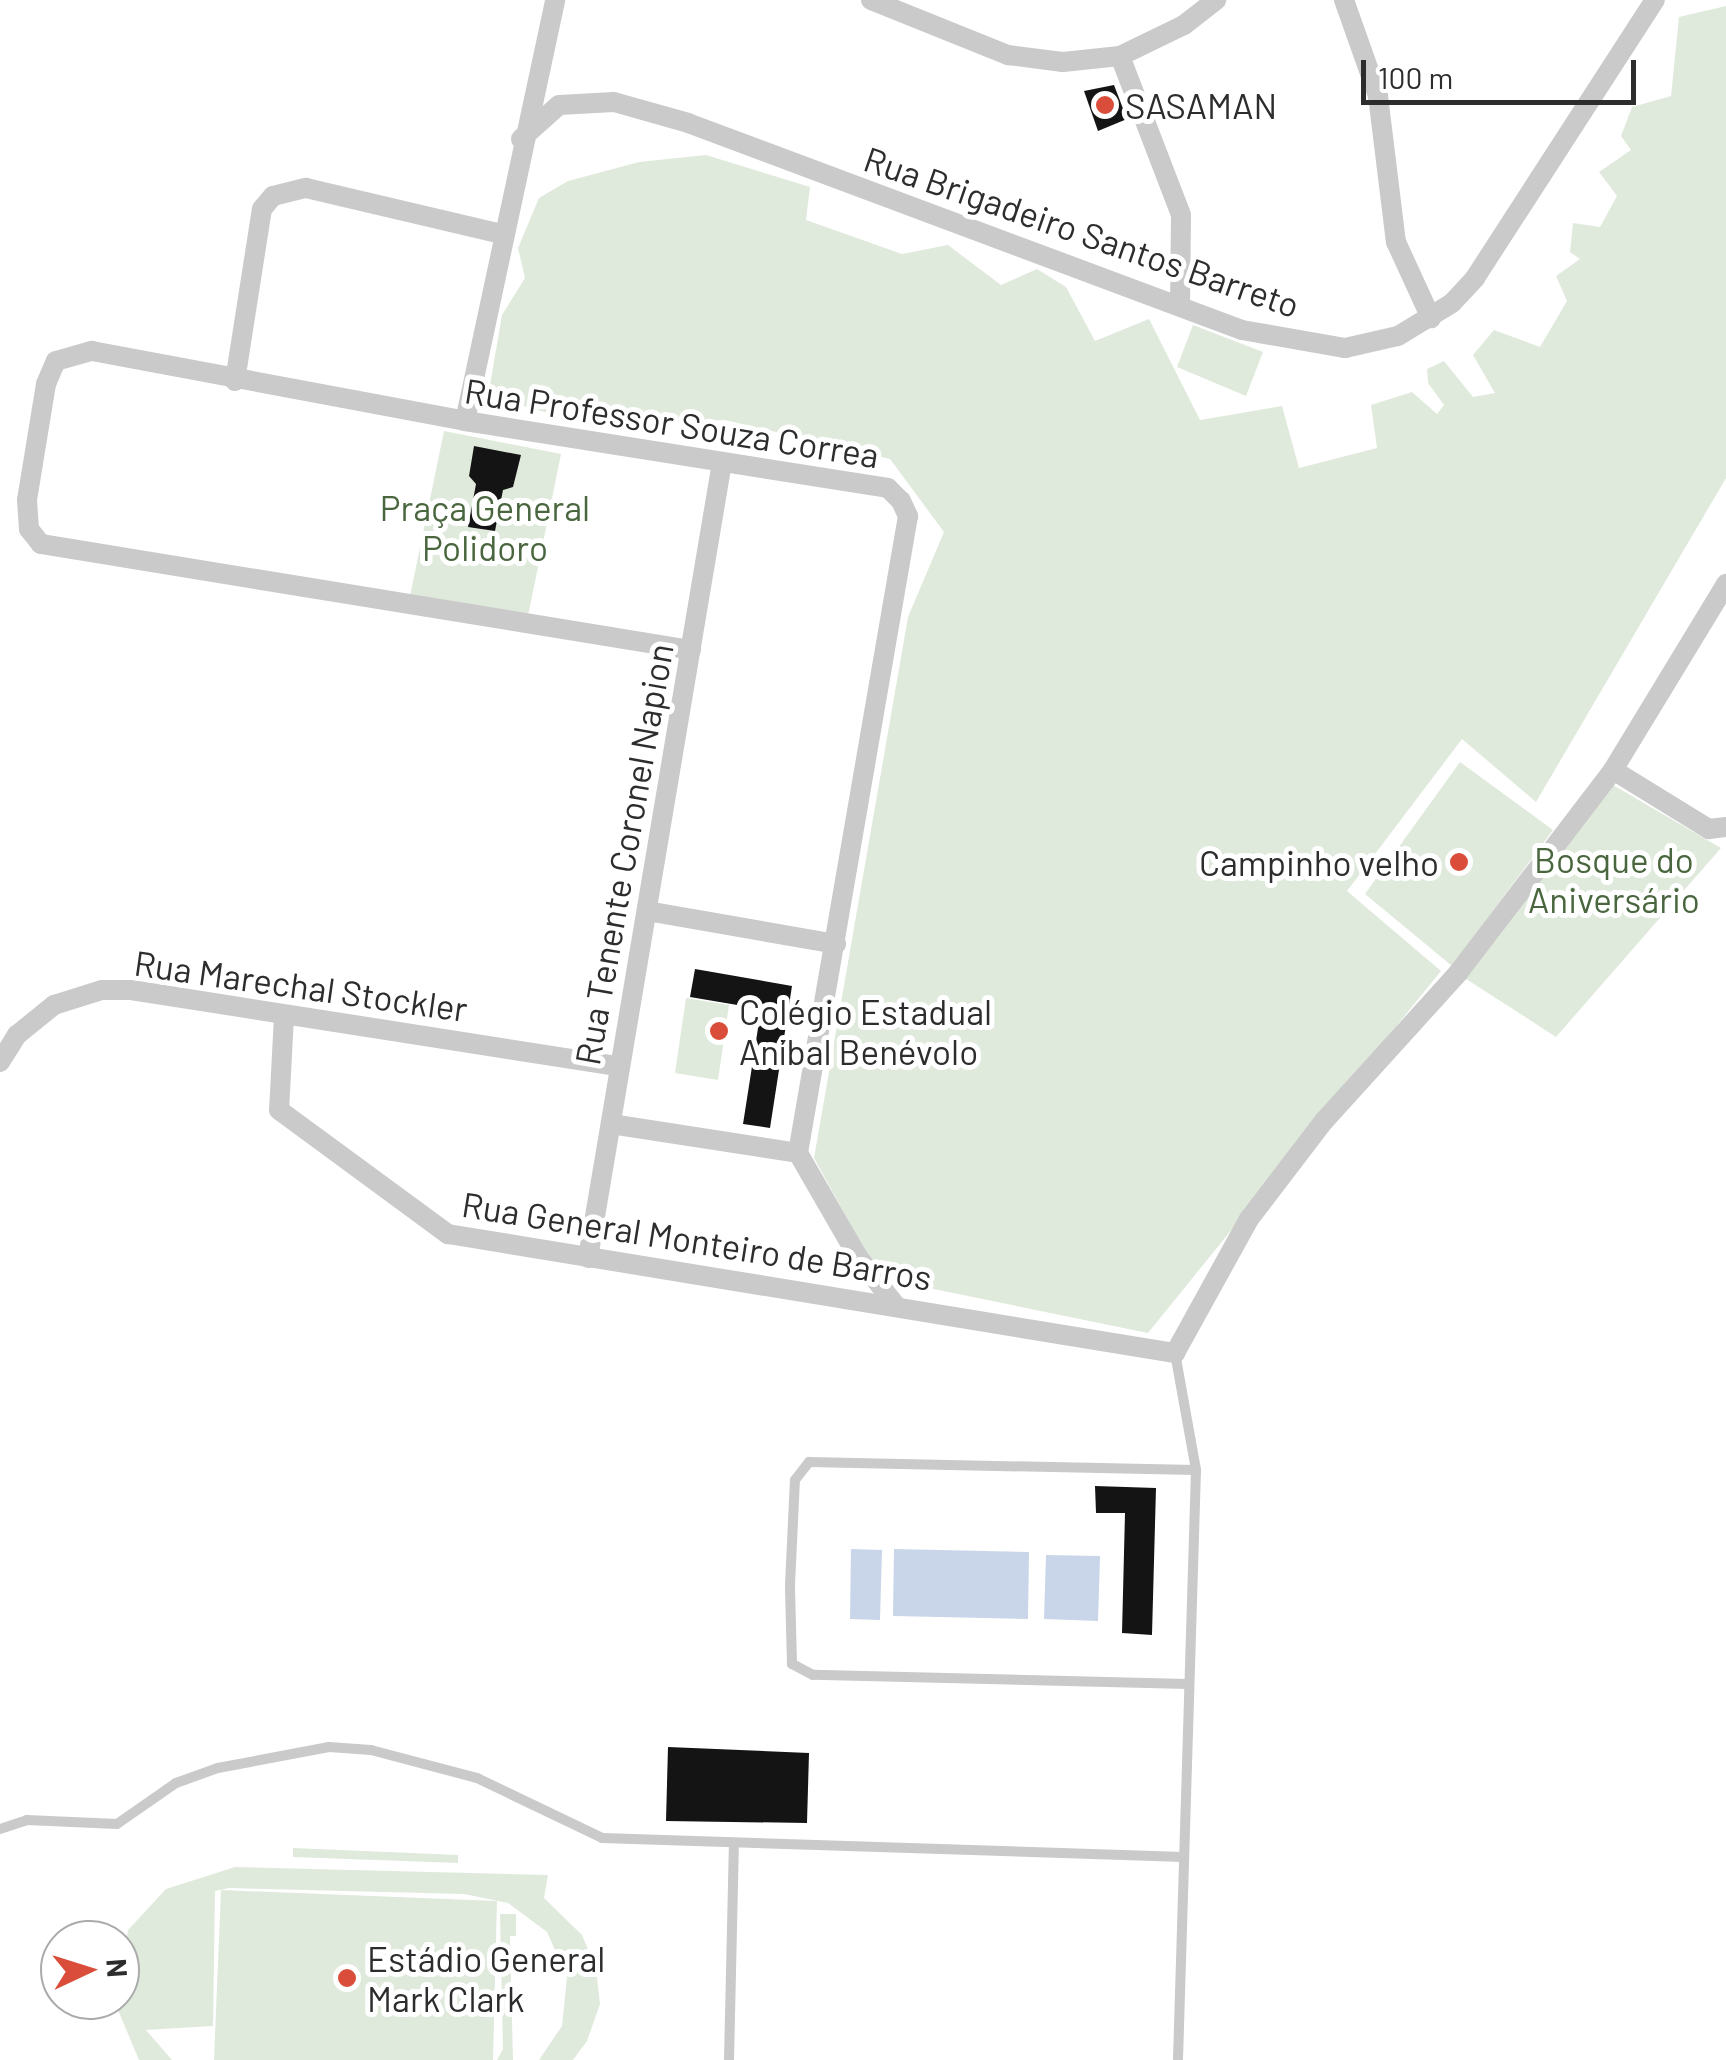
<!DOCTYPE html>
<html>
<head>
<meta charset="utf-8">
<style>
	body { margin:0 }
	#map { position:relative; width:1726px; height:2060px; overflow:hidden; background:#fff; font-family:Barlow,sans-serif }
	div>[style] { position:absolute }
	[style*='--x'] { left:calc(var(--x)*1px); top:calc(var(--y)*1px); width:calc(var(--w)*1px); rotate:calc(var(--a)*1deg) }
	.green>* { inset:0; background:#e0eadc }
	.water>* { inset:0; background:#c9d6e9 }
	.building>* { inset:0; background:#141414 }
	.service>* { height:10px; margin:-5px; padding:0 5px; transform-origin:5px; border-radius:5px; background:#cacaca }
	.minor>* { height:20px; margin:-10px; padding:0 10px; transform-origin:10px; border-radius:10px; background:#cacaca }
	.dots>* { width:28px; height:28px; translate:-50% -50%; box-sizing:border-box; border:5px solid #fff; border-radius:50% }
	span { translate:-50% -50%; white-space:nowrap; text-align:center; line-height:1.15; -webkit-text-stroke:10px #fff; paint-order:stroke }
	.poi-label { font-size:35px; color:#2d2d2d }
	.left { translate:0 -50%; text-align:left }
	.right { translate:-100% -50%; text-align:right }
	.street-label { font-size:35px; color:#2d2d2d }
	.park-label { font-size:35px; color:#49663e }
	.north { position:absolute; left:40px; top:1920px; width:100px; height:100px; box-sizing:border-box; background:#fff; border:2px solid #ababab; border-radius:50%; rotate:86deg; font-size:28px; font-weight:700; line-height:40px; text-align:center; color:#2d2d2d }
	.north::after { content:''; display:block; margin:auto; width:35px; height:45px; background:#da4d3a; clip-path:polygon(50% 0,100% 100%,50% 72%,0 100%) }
	.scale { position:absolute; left:1361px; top:60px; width:275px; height:45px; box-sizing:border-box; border:5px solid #2d2d2d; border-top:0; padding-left:12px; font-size:30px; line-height:35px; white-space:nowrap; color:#2d2d2d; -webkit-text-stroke:8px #fff; paint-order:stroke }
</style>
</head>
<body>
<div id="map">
	<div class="green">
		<i style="clip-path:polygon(1726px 6px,1726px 478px,1536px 802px,1462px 739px,1347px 891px,1441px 971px,1148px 1333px,880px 1278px,814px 1158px,908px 617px,944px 532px,890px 459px,725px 420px,592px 425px,512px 403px,490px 385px,502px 315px,525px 278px,518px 248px,539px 198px,568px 181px,639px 162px,706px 155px,810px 187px,806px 220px,902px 254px,948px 245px,1001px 285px,1037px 269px,1066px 287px,1095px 341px,1149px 319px,1200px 420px,1282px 406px,1299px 468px,1377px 448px,1371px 405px,1412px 392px,1437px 414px,1444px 405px,1428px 383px,1427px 369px,1444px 361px,1473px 397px,1495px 393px,1473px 355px,1494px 330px,1540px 347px,1567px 301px,1556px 276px,1580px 259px,1570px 252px,1573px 223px,1600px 227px,1617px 196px,1599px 172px,1631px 150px,1621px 136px,1632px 107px,1671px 96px,1679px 17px)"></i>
		<i style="clip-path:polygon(1193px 325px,1263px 352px,1246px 396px,1177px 367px)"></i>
		<i style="clip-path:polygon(444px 431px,561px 454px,527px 621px,409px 601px)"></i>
		<i style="clip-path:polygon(1460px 762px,1553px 830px,1452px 966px,1365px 894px)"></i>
		<i style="clip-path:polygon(1613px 785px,1721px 848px,1556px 1037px,1460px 975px)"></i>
		<i style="clip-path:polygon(686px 998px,729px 1005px,718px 1080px,675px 1073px)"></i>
		<i style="clip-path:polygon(293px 1848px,458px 1855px,458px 1863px,293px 1857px)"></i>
		<i style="clip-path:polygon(235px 1867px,548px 1875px,544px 1898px,582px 1935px,596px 1968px,600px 2004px,587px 2041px,573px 2060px,539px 2060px,562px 2026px,567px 1977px,547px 1932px,508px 1903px,464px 1894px,229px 1888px,215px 1891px,213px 2026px,146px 2030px,172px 2060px,139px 2060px,115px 2003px,128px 1930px,166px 1889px)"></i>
		<i style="clip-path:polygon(221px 1890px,497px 1901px,493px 2060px,214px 2060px)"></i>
		<i style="clip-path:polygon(500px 1914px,516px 1914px,516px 1936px,510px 1936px,513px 2060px,497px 2060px,503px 2049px)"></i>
	</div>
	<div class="water">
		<i style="clip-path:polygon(851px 1549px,882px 1550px,880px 1620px,850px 1619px)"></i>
		<i style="clip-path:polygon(894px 1549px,1029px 1552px,1028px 1619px,893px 1616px)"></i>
		<i style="clip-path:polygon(1046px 1555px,1100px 1556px,1098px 1621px,1044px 1619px)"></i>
	</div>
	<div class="building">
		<i style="clip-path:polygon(1114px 85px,1127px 119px,1098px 131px,1084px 91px)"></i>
		<i style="clip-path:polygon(474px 446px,521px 455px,513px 487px,503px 490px,495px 531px,468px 527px,476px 484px,469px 476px)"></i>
		<i style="clip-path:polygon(695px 969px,792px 986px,770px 1128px,743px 1124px,761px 1009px,690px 997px)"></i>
		<i style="clip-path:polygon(1095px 1486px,1156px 1488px,1152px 1635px,1122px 1633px,1125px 1513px,1096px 1513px)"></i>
		<i style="clip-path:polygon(668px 1747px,809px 1753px,807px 1823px,666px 1821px)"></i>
	</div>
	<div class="service">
		<i style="--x:1175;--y:1353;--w:119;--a:79.8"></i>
		<i style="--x:1196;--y:1470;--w:590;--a:91.75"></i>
		<i style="--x:1188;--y:1684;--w:375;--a:-178.6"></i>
		<i style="--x:813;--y:1675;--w:24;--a:-152"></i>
		<i style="--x:792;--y:1664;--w:79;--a:-91.5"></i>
		<i style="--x:790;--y:1585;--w:105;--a:-87.3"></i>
		<i style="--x:795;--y:1480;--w:23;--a:-52"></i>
		<i style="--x:809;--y:1462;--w:387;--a:1.2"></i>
		<i style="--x:0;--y:1829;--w:28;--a:-18"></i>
		<i style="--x:27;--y:1820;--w:90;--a:2.5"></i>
		<i style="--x:117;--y:1824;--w:72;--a:-34.8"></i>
		<i style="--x:176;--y:1783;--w:45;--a:-19.7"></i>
		<i style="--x:218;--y:1768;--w:113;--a:-10.7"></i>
		<i style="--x:329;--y:1747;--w:42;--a:4.1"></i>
		<i style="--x:371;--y:1750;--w:110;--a:14.8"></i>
		<i style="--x:477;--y:1778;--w:139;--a:25.6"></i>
		<i style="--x:602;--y:1838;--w:582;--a:1.87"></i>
		<i style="--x:729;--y:2060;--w:214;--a:-88.7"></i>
	</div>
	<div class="minor">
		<i style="--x:871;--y:0;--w:148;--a:21.9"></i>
		<i style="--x:1008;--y:55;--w:55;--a:7.3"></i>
		<i style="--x:1063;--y:62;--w:57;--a:-6"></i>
		<i style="--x:1120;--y:56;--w:71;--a:-25.8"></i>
		<i style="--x:1184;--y:25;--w:41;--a:-38"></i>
		<i style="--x:1344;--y:0;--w:102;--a:70.5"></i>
		<i style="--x:1378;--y:96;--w:147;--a:83"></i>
		<i style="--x:1396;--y:242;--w:84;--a:65.3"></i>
		<i style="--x:1120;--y:56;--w:170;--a:69"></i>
		<i style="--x:1181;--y:215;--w:89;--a:90.6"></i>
		<i style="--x:521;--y:139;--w:51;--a:-41.8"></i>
		<i style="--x:559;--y:105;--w:55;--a:-3.1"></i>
		<i style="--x:614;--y:102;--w:77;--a:15.8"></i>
		<i style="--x:688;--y:123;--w:591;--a:20.49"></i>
		<i style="--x:1242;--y:330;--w:105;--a:9.9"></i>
		<i style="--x:1345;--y:348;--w:54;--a:-12.8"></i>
		<i style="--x:1398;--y:336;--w:63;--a:-31.4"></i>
		<i style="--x:1452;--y:303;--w:34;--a:-47"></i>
		<i style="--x:1475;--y:278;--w:331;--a:-57.1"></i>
		<i style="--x:235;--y:381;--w:174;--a:-81.1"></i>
		<i style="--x:262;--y:209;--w:17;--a:-50"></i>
		<i style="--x:273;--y:196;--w:34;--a:-14"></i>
		<i style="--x:306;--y:188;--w:201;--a:13.2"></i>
		<i style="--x:465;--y:421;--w:431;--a:-77.9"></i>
		<i style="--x:691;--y:650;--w:659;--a:-170.74"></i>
		<i style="--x:41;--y:544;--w:19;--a:-129"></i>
		<i style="--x:29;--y:529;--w:29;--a:-94"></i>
		<i style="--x:27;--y:500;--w:118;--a:-80.7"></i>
		<i style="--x:46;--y:384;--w:25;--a:-67"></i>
		<i style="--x:56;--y:361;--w:37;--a:-16"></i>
		<i style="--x:92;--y:351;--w:380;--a:10.6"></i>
		<i style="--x:465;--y:421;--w:428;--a:9"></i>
		<i style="--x:888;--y:488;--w:18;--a:45"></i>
		<i style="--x:901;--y:501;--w:17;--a:65"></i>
		<i style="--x:908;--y:516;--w:646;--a:99.8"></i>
		<i style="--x:1613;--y:770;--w:113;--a:31.6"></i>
		<i style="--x:1709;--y:829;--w:17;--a:-7"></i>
		<i style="--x:647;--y:911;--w:192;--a:9.9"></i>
		<i style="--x:284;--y:1016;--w:94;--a:93"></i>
		<i style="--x:279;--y:1110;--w:210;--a:36.3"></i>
		<i style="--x:448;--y:1234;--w:737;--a:9.3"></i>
		<i style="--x:1175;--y:1353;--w:153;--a:-61.1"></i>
		<i style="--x:1249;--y:1219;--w:123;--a:-52.6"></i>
		<i style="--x:1324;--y:1121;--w:200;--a:-47.8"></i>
		<i style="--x:1458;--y:973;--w:255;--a:-52.6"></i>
		<i style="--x:1613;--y:770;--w:218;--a:-58.7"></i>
		<i style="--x:0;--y:1062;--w:32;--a:-58"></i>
		<i style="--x:17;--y:1035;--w:48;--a:-39"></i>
		<i style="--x:54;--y:1005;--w:50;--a:-17.4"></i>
		<i style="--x:102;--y:990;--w:29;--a:0"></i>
		<i style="--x:131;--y:990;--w:494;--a:8.9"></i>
		<i style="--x:611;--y:1124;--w:189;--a:8.8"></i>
		<i style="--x:798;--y:1153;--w:120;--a:60"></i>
		<i style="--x:858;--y:1257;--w:62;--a:52.2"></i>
		<i style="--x:588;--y:1258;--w:807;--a:-80.44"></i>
	</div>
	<div class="dots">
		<i style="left:1105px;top:105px;background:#da4d3a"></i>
		<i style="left:1459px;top:862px;background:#da4d3a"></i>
		<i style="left:719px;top:1031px;background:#da4d3a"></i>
		<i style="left:347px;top:1978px;background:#da4d3a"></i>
	</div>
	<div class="poi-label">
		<span class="left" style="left:1125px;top:105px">SASAMAN</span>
		<span class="right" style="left:1439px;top:862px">Campinho velho</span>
		<span class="left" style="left:739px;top:1031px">Colégio Estadual<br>Aníbal Benévolo</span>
		<span class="left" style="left:367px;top:1978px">Estádio General<br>Mark Clark</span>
	</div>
	<div class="street-label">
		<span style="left:1082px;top:231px;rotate:19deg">Rua Brigadeiro Santos Barreto</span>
		<span style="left:672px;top:422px;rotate:9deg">Rua Professor Souza Correa</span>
		<span style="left:623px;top:854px;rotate:-80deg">Rua Tenente Coronel Napion</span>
		<span style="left:301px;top:985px;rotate:8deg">Rua Marechal Stockler</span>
		<span style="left:697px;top:1240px;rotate:9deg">Rua General Monteiro de Barros</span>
	</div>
	<div class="park-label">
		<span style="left:485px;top:527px">Praça General<br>Polidoro</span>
		<span style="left:1614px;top:879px">Bosque do<br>Aniversário</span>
	</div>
	<div class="north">N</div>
	<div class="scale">100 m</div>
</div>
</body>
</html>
